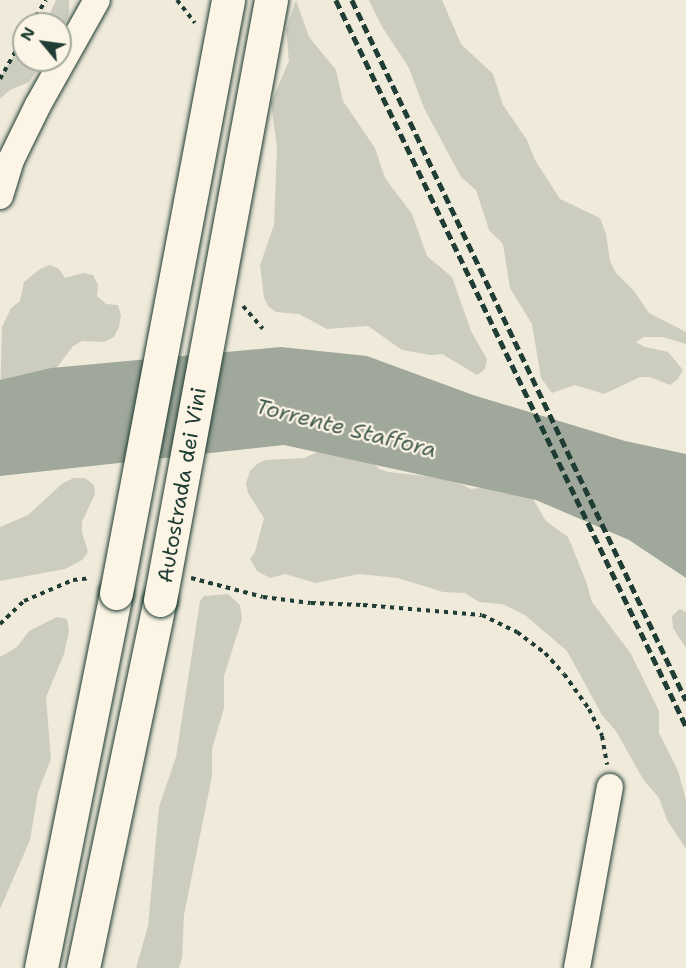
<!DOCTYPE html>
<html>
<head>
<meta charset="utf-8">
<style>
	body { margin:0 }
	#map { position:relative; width:686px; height:968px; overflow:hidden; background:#efeada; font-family:"Shantell Sans",sans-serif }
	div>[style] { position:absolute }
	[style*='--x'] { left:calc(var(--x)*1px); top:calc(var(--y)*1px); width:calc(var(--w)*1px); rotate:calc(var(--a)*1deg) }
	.green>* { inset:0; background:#cccdbf }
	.water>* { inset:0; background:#9fa89a }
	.path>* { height:4px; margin-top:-2px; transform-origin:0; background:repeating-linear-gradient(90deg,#1f3d34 0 4.5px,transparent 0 9px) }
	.roads { filter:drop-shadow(0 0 2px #1f3d34) drop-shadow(0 0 2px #1f3d34) }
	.minor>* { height:26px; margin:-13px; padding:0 13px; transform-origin:13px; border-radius:13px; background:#fcf5e5 }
	.highway>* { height:33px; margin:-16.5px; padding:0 16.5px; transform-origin:16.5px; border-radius:16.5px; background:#fcf5e5 }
	.rail>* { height:4.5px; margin-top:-2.25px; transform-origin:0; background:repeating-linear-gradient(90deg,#1f3d34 0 9px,transparent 0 13.5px) }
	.bridges { filter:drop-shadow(0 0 2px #1f3d34) drop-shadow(0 0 2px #1f3d34) }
	.highway-bridge>* { height:33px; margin:-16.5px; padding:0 16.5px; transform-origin:16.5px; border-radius:16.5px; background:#fcf5e5 }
	span { translate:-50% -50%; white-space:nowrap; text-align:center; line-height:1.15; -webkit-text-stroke:4.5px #fcf5e5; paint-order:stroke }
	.street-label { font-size:21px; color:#1f3d34 }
	.water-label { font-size:22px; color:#455d53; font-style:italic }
	.north { position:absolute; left:12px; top:12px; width:60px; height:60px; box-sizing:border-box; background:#fcf5e5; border:2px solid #a4ab9e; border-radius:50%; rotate:299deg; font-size:16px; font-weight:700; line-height:24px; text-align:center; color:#1f3d34 }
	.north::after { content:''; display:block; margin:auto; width:21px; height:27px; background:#1f3d34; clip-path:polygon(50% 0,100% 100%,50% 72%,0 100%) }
</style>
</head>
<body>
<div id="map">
	<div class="green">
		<i style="clip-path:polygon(56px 0,69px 0,69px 13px,60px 36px,60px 24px,37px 24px,49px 16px)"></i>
		<i style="clip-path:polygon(296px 0,309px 37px,336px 70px,343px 101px,375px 148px,385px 178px,412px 214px,427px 256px,452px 277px,471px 331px,487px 359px,485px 369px,477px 375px,442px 354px,431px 355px,402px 350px,368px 326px,327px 329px,299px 314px,276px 312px,268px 306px,264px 298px,260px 265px,274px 225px,277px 147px,271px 103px,289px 61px,286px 30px)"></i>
		<i style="clip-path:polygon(369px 0,442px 0,461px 44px,493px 74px,503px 105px,527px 140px,535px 160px,560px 199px,600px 218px,606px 234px,610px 261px,616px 273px,634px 291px,649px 313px,686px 332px,686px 344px,663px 337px,644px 337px,636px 342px,645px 347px,668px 352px,683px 370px,678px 379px,670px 385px,650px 377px,640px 377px,604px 394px,575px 385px,552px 393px,541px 378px,532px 324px,510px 288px,503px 244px,489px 230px,476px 190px,461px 177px,424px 108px,409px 68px,381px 25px)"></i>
		<i style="clip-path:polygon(24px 40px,24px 60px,44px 60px,29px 82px,10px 90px,0 99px,0 77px)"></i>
		<i style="clip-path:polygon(50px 265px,59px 269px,65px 278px,83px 273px,93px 275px,98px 285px,97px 296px,106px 304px,118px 305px,121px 315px,119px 327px,114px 337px,104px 342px,82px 341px,73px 346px,58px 366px,44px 395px,0 402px,2px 327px,11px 308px,20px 301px,24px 282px,40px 269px)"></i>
		<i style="clip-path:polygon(322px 450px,364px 452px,379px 469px,389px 472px,450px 479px,471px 489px,491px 487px,530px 494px,546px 521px,568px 537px,586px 581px,592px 602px,631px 654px,659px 711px,659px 733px,678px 771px,686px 800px,686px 849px,667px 820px,659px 798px,643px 779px,616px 731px,602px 715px,567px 651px,525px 615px,502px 604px,479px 602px,465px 593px,443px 592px,398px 578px,359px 574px,316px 583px,285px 574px,270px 578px,257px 571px,250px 559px,255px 552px,264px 518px,248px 493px,246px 483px,250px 471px,257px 464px,265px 460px,304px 458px)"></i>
		<i style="clip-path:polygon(74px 478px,85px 478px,94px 485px,95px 494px,82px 522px,82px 532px,88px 552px,82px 560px,65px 569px,0 581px,0 527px,28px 515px,63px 483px)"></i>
		<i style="clip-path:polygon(228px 594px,240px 605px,242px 619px,224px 676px,224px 708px,212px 749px,212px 776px,184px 915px,182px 958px,179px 968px,136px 968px,148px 926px,159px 807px,176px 757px,200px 601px,204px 596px)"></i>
		<i style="clip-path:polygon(680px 609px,686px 612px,686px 648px,673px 628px,672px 616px)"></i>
		<i style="clip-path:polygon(57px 617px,67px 619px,69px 631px,64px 654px,46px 697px,51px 759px,38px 792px,30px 840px,0 909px,0 657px,17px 647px,29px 631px)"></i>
	</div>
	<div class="water">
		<i style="clip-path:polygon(281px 347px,367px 356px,473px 395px,625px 441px,686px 454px,686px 578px,629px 540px,536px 500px,284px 445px,0 476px,0 380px,51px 368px)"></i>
	</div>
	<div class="path">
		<i style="--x:177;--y:0;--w:29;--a:52"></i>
		<i style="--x:31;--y:24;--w:28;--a:-58"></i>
		<i style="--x:0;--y:79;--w:49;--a:-60.8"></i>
		<i style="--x:243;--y:306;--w:30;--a:49"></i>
		<i style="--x:191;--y:578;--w:74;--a:14.8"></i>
		<i style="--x:263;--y:597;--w:48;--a:7.1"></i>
		<i style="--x:311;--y:603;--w:52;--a:2.2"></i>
		<i style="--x:363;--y:605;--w:119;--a:4.8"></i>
		<i style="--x:482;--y:615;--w:39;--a:26"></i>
		<i style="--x:517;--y:632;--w:35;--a:37"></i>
		<i style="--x:545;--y:653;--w:28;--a:48"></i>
		<i style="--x:564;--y:674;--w:43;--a:54.5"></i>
		<i style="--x:589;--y:709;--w:30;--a:64"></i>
		<i style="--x:602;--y:736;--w:29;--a:80"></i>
		<i style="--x:0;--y:624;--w:33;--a:-44"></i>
		<i style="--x:24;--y:601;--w:53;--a:-23.2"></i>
		<i style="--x:73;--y:580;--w:18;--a:-6"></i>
	</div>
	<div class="roads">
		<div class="minor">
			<i style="--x:0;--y:196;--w:38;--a:-73"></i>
			<i style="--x:11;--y:160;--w:61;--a:-63.9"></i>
			<i style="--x:38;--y:105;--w:120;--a:-60.7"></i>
			<i style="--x:577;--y:968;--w:184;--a:-79.7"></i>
		</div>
		<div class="highway">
			<i style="--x:41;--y:968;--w:382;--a:-78.7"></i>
			<i style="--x:83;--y:968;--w:376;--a:-78.2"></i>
		</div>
	</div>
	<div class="rail">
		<i style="--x:336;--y:0;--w:806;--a:64.26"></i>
		<i style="--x:352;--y:0;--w:776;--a:64.49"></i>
	</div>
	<div class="bridges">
		<div class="highway-bridge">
			<i style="--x:116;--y:593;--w:603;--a:-79.3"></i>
			<i style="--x:160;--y:600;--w:610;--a:-79.52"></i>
		</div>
	</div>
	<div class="street-label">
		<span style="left:182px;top:485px;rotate:-80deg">Autostrada dei Vini</span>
	</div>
	<div class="water-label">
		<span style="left:346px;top:428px;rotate:14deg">Torrente Staffora</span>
	</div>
	<div class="north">N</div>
</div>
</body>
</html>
